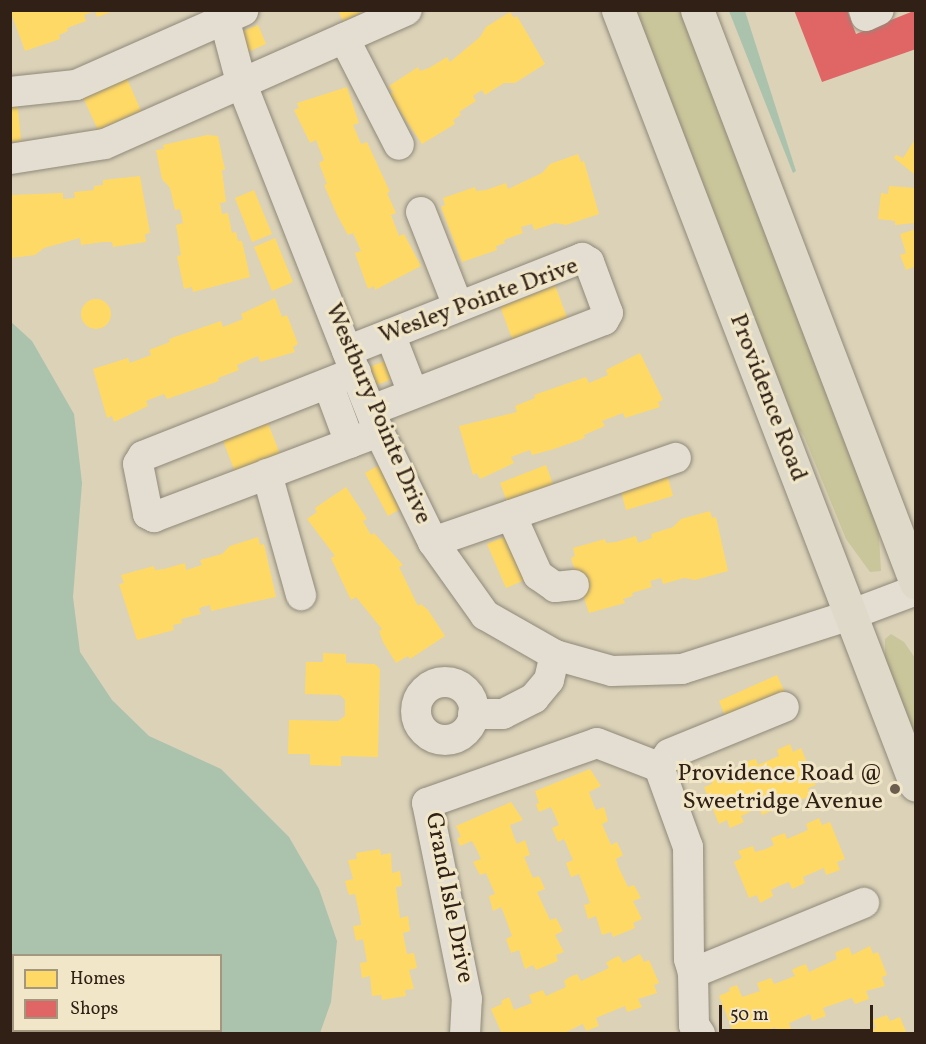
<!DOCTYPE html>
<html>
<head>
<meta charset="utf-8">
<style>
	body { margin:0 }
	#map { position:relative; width:926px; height:1044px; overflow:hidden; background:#dbd2b8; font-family:Vollkorn,serif }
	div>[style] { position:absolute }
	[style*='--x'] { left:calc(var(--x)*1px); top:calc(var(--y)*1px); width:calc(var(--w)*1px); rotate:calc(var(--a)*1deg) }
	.green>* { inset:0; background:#cac69b }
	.water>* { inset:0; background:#abc2ad }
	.homes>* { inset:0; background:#ffd966 }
	.round { border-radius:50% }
	.shops>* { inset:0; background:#e06666 }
	.roads { filter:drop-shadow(0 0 2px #908979) drop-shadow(0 0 2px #908979) }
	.minor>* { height:30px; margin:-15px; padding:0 15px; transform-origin:15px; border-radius:15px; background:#e3ded1 }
	.minor>.ring { margin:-15px; padding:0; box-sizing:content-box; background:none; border:30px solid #e3ded1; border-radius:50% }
	.major>* { height:33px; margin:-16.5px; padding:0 16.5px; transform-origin:16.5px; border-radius:16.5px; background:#ded9c9 }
	.dots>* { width:16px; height:16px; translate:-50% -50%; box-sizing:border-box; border:3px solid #f1e7c8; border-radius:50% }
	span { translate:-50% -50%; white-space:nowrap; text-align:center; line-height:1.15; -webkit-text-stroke:6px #f1e7c8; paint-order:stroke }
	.street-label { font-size:24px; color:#302015 }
	.poi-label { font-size:24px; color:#302015 }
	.right { translate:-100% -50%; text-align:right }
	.frame { position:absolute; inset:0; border:12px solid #302015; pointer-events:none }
	.legend { position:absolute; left:12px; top:954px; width:210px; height:78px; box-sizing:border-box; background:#f1e7c8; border:2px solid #a49780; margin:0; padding:8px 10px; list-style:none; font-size:18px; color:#302015 }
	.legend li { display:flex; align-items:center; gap:12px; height:30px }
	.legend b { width:30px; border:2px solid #a49780 }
	.scale { position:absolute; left:719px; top:1005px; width:154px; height:27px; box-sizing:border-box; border:3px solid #302015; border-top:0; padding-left:8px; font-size:18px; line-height:21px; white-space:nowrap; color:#302015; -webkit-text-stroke:4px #f1e7c8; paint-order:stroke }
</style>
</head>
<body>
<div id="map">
	<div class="green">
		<i style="clip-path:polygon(628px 11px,683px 11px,878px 521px,881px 571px,870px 572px,846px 539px,804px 436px,777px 398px)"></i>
		<i style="clip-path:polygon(891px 634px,904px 642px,915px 658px,915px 758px,885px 659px,885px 639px)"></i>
	</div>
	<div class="water">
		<i style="clip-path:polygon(729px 11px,745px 11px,796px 171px,793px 173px)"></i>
		<i style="clip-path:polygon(evenodd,10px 321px,32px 341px,74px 414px,82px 483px,73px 597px,80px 652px,112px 700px,149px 736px,221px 769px,289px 837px,319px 889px,337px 941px,331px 1002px,320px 1033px,11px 1033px,10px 321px,14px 956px,220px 956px,220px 1030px,14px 1030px,14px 956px)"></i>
	</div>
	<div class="homes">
		<i style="clip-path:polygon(10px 10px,114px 10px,114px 11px,97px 17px,95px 11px,84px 15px,86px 21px,67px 28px,68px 31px,59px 35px,60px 39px,25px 51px)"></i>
		<i style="clip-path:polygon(338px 10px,367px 10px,343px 21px)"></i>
		<i style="clip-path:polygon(510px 12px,514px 18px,517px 16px,545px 64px,515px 83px,504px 83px,485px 95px,482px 90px,473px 96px,476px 101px,459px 112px,461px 115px,453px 120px,455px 124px,422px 144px,389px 95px,393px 92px,389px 86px,418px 67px,420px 71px,429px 68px,447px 57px,450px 62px,480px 37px,486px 27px)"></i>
		<i style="clip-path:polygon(258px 25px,266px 44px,248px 52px,240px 32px)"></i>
		<i style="clip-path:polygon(125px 74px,141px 111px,98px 130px,81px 93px)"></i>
		<i style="clip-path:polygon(347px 87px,359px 123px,353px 125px,361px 144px,367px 142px,390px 192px,387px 193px,396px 213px,391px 215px,399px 236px,404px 234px,421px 266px,375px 290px,374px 286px,368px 289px,355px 253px,361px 251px,353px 233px,348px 235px,337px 215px,324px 185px,327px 184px,319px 163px,324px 160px,316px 140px,310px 143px,294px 110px,299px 108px,297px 103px)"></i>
		<i style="clip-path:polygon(17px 100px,21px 141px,10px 142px,10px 101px)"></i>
		<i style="clip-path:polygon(207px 135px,218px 136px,225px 170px,222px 170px,226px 202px,220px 203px,222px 214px,228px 213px,232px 233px,236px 232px,238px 241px,242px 241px,250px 277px,193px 292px,192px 287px,184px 289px,177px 256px,181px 255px,176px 225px,183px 223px,180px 209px,175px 210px,170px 188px,162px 179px,156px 150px,164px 149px,163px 145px)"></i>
		<i style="clip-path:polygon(916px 138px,916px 172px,914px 174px,894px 158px,896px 155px,903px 158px)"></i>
		<i style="clip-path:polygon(578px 154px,581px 162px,584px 161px,599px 214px,566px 225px,555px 223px,534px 230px,532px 224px,521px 227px,523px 233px,504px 240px,505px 243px,496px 246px,497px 250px,462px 262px,441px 207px,445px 205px,443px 198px,475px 187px,476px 191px,486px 190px,506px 183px,508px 189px,542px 173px,550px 164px)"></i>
		<i style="clip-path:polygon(140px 176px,150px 233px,145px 234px,146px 242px,113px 247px,112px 242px,103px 242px,81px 245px,80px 238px,44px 248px,35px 255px,10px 258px,10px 195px,63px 193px,63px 199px,75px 198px,74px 192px,94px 190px,94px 186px,103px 185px,103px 180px)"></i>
		<i style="clip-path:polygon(889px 186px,916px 188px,915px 223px,895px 225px,895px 221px,878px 219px,881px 193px,888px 194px)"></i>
		<i style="clip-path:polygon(254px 190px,272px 234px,252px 242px,235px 198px)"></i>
		<i style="clip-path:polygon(916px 229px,916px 266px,906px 270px,900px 255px,906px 253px,900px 234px)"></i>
		<i style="clip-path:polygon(275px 238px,293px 282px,272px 291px,254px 247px)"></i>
		<i style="clip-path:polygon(555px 285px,569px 323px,514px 344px,500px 306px)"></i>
		<i style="clip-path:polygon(275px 298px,282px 317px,287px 315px,298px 344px,293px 347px,295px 352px,260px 362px,258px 356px,237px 365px,239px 370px,218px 378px,219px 381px,167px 399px,164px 394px,146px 401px,148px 406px,114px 422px,112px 416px,107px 418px,93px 369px,128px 358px,130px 363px,151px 355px,149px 350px,170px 342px,169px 339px,221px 321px,223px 327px,243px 319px,241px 314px)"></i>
		<i class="round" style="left:81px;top:299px;width:30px;height:30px"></i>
		<i style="clip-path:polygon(640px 353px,663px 400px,658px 402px,660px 407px,625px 418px,623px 413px,602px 421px,605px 426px,584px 435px,585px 438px,554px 449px,532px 455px,530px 450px,511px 457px,514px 463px,480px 479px,477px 473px,473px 475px,459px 426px,517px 412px,515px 406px,535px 398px,534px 395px,586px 377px,589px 383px,608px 375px,606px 370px)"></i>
		<i style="clip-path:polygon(387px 360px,394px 378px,377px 385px,370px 367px)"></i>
		<i style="clip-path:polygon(267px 421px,282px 459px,237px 477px,222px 438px)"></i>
		<i style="clip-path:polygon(385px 462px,408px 505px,388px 516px,365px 473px)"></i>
		<i style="clip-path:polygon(546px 465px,554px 487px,508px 504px,500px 483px)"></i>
		<i style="clip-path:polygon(667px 474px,673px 496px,626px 510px,620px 487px)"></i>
		<i style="clip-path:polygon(346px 487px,367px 519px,363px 521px,371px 535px,374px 533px,403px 565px,399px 567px,418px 606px,421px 604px,428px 610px,445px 636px,410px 659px,408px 656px,396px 663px,383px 642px,379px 631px,382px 629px,356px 597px,351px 600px,331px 558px,335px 556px,307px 519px,317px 512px,315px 508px)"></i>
		<i style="clip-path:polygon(710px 511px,712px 518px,716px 517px,728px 571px,695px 580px,684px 578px,663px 584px,661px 578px,650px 581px,652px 587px,632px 593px,633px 596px,623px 599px,625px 603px,589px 613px,571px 558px,575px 556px,573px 548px,605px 539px,606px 543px,616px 542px,636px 536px,638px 543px,652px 538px,651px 534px,673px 527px,681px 519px)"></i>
		<i style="clip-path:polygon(509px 535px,527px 579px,506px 588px,487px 544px)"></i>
		<i style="clip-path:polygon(258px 537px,260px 545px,264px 544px,276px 597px,211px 611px,210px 605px,199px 608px,201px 614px,181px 619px,182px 623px,173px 625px,174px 630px,137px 640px,119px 584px,124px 583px,121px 575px,154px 566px,155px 570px,164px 569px,185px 563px,186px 570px,202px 565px,200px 560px,222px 554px,230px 546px)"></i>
		<i style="clip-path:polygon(323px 653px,346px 654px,346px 663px,375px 664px,380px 669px,378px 757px,341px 756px,341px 766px,310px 765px,310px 754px,288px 754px,289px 720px,338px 721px,345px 716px,345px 700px,340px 695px,305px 694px,306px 662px,323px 662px)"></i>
		<i style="clip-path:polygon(777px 675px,786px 695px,727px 721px,719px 701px)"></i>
		<i style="clip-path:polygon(790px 744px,793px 752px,801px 748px,816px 785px,808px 788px,811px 796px,797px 801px,795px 794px,774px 803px,776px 809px,762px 815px,759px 808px,752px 811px,741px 816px,744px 822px,730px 828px,727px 820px,719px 824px,704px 787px,712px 784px,709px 776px,723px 771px,726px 777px,745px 771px,741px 763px,756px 759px,758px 765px,779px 756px,777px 750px)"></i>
		<i style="clip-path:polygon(590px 769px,601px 786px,589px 792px,593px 803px,596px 810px,604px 807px,608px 821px,602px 824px,611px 845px,617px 842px,623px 855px,616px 859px,618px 866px,628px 887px,634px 885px,641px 898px,633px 901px,642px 919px,633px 923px,635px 928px,613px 937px,611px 932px,602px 935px,596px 916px,588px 919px,584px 905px,590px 903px,579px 874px,571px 877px,566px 863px,573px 860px,564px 839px,558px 842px,552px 828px,559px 825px,556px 818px,551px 807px,539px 812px,536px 804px,539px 803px,535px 791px)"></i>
		<i style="clip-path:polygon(511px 802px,523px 820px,510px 825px,514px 837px,517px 844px,525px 840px,530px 855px,524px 857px,533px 878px,539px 876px,545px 889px,537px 892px,550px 920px,556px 918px,563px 931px,555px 935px,564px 952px,556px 955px,558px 961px,536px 970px,533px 965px,525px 969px,519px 950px,511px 953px,506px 939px,512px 936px,504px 914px,501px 907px,493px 911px,489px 896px,495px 894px,486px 873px,480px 875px,473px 862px,481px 859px,478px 852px,472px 841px,460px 846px,457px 838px,461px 837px,456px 826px)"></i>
		<i style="clip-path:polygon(819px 818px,822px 825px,830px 822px,845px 859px,837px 862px,840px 870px,826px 875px,824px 868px,803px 877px,805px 883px,792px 889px,789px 882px,781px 885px,771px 890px,773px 896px,760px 903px,757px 895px,749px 898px,734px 862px,742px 858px,738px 851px,753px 846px,755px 852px,766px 849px,774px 845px,771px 838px,785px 833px,787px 839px,808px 830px,806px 824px)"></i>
		<i style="clip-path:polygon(380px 849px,381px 855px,391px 853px,392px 873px,400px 871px,402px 886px,396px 887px,399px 910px,400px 918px,408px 916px,410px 931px,403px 933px,407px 954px,414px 953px,417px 968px,409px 970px,414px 989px,405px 990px,406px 996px,382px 1000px,381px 995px,372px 996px,370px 976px,362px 978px,360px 963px,367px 962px,363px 939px,356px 941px,353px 926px,361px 925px,360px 917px,355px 894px,349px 895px,345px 881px,353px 879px,348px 860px,357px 859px,356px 853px)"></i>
		<i style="clip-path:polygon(870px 946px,873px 954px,878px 952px,887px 975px,882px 977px,885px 986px,866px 991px,869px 999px,855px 1004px,852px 998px,823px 1008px,826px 1016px,812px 1021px,810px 1014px,789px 1023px,791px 1029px,782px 1034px,777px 1034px,775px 1027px,761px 1034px,734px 1034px,719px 996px,730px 991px,729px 988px,737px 985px,742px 997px,760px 991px,757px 983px,771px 978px,774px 984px,795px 976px,792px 970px,798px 967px,806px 964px,809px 972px,837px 959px,835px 953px,841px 950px,849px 947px,852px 955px)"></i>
		<i style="clip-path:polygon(640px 954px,644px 962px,649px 960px,659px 983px,654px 985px,657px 993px,638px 999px,642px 1007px,627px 1012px,625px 1006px,603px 1015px,596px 1018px,599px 1026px,586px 1031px,583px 1024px,562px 1034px,502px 1034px,491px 1009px,502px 1004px,501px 1001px,509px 997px,514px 1010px,532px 1003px,529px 995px,543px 990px,546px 996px,566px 987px,564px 981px,570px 977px,577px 974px,581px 981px,609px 968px,606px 963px,612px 959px,619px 956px,623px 963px)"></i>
		<i style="clip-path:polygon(887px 1015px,890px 1021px,900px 1017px,907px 1034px,860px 1034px,876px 1028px,873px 1020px)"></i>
	</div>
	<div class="shops">
		<i style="clip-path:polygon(794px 10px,847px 10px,856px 34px,916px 10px,916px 49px,822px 82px)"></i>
	</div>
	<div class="roads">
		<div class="minor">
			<i style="--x:222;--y:10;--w:74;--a:75.2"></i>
			<i style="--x:241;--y:82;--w:376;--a:68.5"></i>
			<i style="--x:379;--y:432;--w:123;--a:63.9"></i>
			<i style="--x:433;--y:542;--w:90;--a:54.5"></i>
			<i style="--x:485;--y:615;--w:81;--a:29.7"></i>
			<i style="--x:555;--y:655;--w:59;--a:15.7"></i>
			<i style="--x:612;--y:671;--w:70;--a:-1.6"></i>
			<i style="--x:682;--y:669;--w:176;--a:-17.8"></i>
			<i style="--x:850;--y:615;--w:71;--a:-20.7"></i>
			<i style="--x:864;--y:10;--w:6;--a:72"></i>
			<i style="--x:866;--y:16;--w:14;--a:-25"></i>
			<i style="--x:344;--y:38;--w:120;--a:62.8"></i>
			<i style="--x:10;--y:92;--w:66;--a:-6.1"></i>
			<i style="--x:76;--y:85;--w:183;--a:-23.9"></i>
			<i style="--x:10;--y:159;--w:96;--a:-9"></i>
			<i style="--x:105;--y:144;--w:330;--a:-23.9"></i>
			<i style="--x:421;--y:212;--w:101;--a:68.5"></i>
			<i style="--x:390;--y:334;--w:63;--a:68.7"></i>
			<i style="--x:347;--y:351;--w:253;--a:-21.6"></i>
			<i style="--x:582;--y:258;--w:8;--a:30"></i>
			<i style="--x:589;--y:262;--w:54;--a:69.6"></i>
			<i style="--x:608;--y:313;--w:8;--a:120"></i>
			<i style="--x:604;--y:320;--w:249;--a:158.8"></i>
			<i style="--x:356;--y:372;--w:229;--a:158.5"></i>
			<i style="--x:143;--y:456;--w:9;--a:122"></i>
			<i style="--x:138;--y:464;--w:51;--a:78.7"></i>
			<i style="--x:148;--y:514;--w:7;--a:27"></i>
			<i style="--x:154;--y:517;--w:241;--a:-20.7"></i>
			<i style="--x:328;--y:384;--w:63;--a:69.6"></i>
			<i style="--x:267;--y:474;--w:126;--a:74.3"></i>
			<i style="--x:511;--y:515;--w:66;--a:65.8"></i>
			<i style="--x:538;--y:575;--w:21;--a:35"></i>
			<i style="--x:555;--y:587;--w:19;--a:-6"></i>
			<i style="--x:433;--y:542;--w:257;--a:-19.1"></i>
			<i class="ring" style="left:416px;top:682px;width:28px;height:28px"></i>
			<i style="--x:473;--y:714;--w:30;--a:0"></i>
			<i style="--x:503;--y:714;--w:35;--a:-27"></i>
			<i style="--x:534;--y:698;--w:23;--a:-50"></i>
			<i style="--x:549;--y:680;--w:26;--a:-77"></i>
			<i style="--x:659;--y:767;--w:16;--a:-52"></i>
			<i style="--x:669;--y:754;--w:124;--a:-22.2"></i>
			<i style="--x:693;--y:973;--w:185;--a:-22.3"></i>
			<i style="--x:465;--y:1034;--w:35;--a:-87"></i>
			<i style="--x:467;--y:999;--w:200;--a:-101.5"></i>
			<i style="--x:427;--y:803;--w:180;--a:-19.4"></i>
			<i style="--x:597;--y:743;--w:66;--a:21.2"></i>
			<i style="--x:659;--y:767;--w:85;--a:70.1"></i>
			<i style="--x:688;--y:847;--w:112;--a:89.5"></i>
			<i style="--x:689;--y:959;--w:15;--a:74"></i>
			<i style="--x:693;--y:973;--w:52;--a:88.9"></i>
			<i style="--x:694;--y:1025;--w:11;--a:56"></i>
		</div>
		<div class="major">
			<i style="--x:618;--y:10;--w:830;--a:68.97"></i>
			<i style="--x:697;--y:10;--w:613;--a:69.08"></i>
		</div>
	</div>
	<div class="dots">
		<i style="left:895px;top:789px;background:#6c5e4e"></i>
	</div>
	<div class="street-label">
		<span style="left:479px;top:302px;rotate:-20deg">Wesley Pointe Drive</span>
		<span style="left:767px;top:398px;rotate:69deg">Providence Road</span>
		<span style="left:377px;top:414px;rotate:67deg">Westbury Pointe Drive</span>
		<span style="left:448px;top:898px;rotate:79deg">Grand Isle Drive</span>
	</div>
	<div class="poi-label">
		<span class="right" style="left:883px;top:789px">Providence Road @<br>Sweetridge Avenue</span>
	</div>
	<div class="frame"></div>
	<ul class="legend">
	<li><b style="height:16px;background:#ffd966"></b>Homes</li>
	<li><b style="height:16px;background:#e06666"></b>Shops</li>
	</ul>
	<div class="scale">50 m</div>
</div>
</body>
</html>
